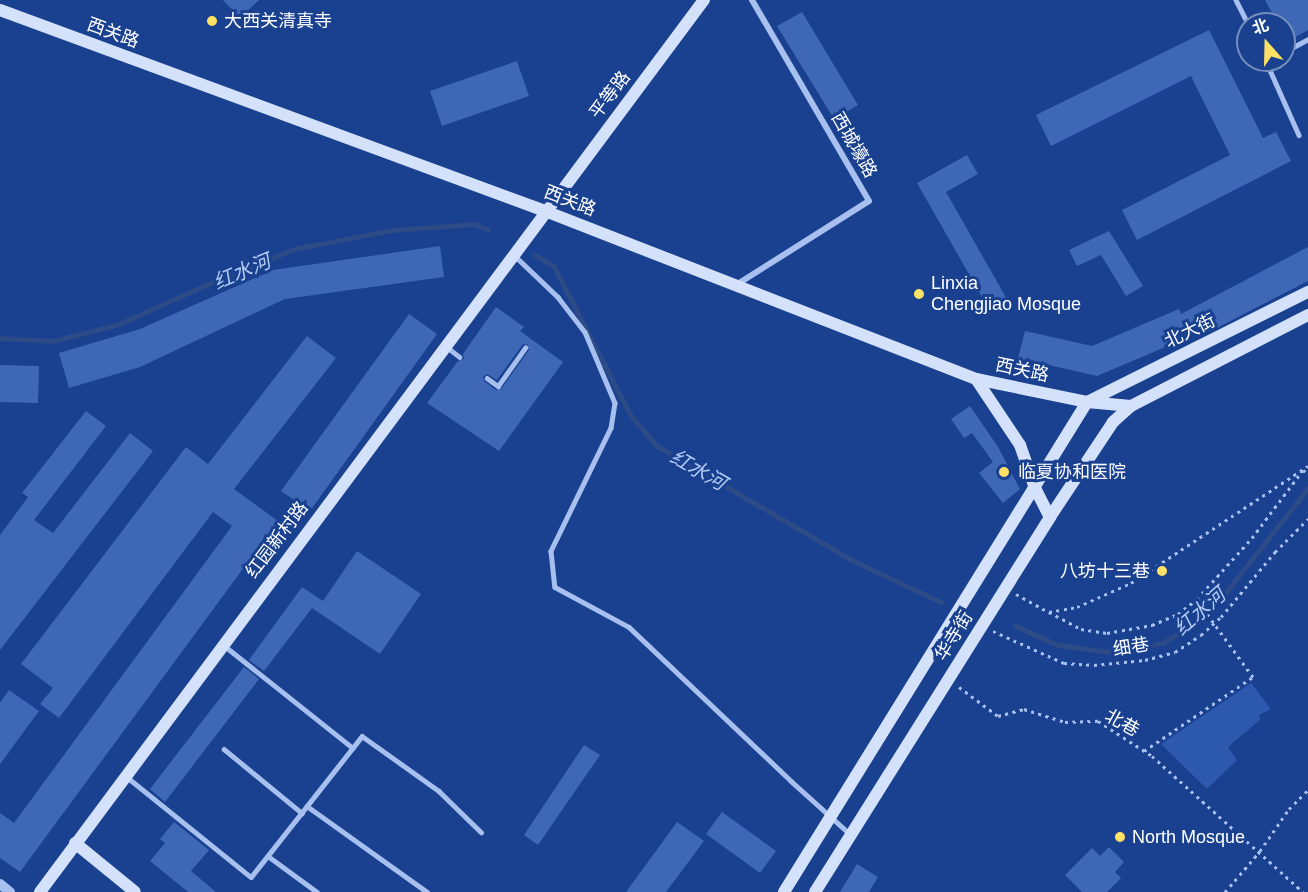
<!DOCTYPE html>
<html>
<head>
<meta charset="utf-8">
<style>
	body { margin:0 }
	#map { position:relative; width:1308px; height:892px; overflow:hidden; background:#194190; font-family:Helvetica,"Noto Sans SC",sans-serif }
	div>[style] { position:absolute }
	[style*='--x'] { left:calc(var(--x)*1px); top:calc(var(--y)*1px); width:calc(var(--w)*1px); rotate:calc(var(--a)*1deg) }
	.green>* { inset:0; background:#2c59ae }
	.stream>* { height:4.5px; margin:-2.25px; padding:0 2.25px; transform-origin:2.25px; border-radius:2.25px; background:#2d4b86 }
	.building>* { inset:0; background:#3e67b6 }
	.path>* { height:3px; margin-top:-1.5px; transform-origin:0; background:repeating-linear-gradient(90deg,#a7c0ef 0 3px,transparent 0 7.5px) }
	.service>* { height:4.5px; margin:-2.25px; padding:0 2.25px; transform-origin:2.25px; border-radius:2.25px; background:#a7c0ef }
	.minor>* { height:6px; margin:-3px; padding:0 3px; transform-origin:3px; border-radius:3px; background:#a7c0ef }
	.tertiary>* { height:10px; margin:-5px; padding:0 5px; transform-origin:5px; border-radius:5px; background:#a7c0ef }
	.secondary>* { height:12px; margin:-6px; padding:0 6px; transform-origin:6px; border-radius:6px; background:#d4e1fa }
	.dots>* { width:16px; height:16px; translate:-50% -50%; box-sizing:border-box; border:3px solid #194190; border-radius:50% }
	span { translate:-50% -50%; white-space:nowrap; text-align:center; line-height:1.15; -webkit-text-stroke:6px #194190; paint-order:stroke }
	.poi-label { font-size:18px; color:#fff }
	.left { translate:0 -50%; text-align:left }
	.right { translate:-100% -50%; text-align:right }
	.street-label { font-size:18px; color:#fff }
	.water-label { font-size:20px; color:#b3cbf6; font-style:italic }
	.north { position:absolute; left:1236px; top:12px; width:60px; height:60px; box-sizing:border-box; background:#194190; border:2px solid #758dbc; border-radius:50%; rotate:340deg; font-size:16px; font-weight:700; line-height:24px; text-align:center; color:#fff }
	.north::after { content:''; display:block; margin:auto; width:21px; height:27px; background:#ffe265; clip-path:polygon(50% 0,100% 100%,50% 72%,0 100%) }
</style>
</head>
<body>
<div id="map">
	<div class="green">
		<i style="clip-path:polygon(1251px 683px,1271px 709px,1259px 715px,1260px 720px,1228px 747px,1237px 760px,1207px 789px,1161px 744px)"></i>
	</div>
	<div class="stream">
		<i style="--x:535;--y:255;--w:22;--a:30"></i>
		<i style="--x:554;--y:266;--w:166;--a:62.8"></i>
		<i style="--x:630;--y:414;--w:42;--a:49.8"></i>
		<i style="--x:657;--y:446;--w:226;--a:30.3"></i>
		<i style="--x:852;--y:560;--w:98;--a:25.3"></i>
		<i style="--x:0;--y:338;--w:53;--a:3.2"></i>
		<i style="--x:53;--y:341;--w:68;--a:-14.4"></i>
		<i style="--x:119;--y:324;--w:107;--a:-24.2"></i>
		<i style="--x:217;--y:280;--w:83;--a:-21.9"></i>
		<i style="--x:294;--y:249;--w:101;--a:-10.9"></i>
		<i style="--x:393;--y:230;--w:82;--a:-4.2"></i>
		<i style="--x:475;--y:224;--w:14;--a:25"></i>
		<i style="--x:1016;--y:626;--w:46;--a:24.3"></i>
		<i style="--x:1058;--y:645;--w:52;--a:7.7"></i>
		<i style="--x:1110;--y:652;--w:54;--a:-9.6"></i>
		<i style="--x:1163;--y:643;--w:33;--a:-33"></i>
		<i style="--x:1191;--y:625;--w:43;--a:-42.2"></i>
		<i style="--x:1223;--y:596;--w:137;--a:-51.8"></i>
	</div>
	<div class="building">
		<i style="clip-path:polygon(223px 0,259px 0,240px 18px)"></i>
		<i style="clip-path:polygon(1265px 0,1308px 0,1308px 30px,1288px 41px,1284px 34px,1284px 24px,1278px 24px)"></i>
		<i style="clip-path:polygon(802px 12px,858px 105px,834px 119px,777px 26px)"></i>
		<i style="clip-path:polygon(1209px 30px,1263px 138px,1276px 132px,1291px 161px,1137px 240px,1122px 210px,1230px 155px,1191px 76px,1051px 146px,1036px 115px)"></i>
		<i style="clip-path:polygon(517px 61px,529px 96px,442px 126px,430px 91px)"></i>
		<i style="clip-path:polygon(967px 155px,978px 174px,946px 192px,1008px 301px,990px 311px,917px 183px)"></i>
		<i style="clip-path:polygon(1109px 231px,1143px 286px,1126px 296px,1101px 255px,1077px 266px,1069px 250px)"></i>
		<i style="clip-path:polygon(440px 246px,444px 277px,285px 299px,140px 367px,69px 388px,59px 353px,140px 329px,273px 270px)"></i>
		<i style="clip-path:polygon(1308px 247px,1308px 281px,1209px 332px,1208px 329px,1097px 376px,1018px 358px,1025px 331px,1092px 346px,1179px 309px,1181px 314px)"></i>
		<i style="clip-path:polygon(evenodd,496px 307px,524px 327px,520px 331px,563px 362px,499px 451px,427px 403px,458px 361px,464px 359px,463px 354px,496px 307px,523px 344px,528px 345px,529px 350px,501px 389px,496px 390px,484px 381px,483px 377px,487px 374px,497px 380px,523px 344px)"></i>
		<i style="clip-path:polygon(409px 314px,437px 334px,310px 511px,281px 491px)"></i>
		<i style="clip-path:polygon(307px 336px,336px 358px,234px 489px,278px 521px,20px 872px,0 858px,0 813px,14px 823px,232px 526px,213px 512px,59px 718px,40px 704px,53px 688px,21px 664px,186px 447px,208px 464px)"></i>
		<i style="clip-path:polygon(0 365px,39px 366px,38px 403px,0 402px)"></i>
		<i style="clip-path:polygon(970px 406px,998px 447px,1020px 489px,1003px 503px,979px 473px,993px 462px,972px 433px,964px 438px,951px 419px)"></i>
		<i style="clip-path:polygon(86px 411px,106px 426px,34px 520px,53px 533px,130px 433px,153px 451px,0 650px,0 535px,28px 497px,22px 493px)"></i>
		<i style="clip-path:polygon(357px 551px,421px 594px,380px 654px,312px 608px,264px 671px,249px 660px,302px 587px,323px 601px)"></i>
		<i style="clip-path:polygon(244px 667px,259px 679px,165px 802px,150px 789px)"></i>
		<i style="clip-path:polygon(9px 690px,39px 711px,0 764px,0 703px)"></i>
		<i style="clip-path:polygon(584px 745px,600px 755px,538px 845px,524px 835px)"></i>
		<i style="clip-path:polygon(722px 812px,776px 851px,760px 873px,706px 834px)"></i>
		<i style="clip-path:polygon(174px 822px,209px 850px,191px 871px,216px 892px,188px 892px,150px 861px,165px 843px,160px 839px)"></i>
		<i style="clip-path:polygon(677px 822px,704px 841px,666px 892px,626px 892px)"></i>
		<i style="clip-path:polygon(1109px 847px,1124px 862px,1115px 872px,1121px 878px,1107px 892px,1082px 892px,1065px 875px,1092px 848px,1100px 856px)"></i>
		<i style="clip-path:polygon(857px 864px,878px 877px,869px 892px,840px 892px)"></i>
	</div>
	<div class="path">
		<i style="--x:1016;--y:594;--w:38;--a:29"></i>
		<i style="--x:1049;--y:612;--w:28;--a:-10"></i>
		<i style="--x:1077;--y:607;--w:59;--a:-24"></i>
		<i style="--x:1131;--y:583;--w:212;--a:-33.5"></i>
		<i style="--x:1049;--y:612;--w:36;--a:28"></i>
		<i style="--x:1081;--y:629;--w:26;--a:9"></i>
		<i style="--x:1107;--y:633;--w:46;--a:-10.1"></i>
		<i style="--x:1152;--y:625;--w:28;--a:-23"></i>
		<i style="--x:1178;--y:614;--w:24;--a:-38"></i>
		<i style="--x:1197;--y:599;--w:82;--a:-48"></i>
		<i style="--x:1252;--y:538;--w:85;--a:-53.1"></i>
		<i style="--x:1303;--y:470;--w:6;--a:39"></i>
		<i style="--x:993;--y:631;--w:78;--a:24.3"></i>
		<i style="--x:1064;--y:663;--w:30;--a:4"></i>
		<i style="--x:1094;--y:665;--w:51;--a:-5.6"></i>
		<i style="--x:1145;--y:660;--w:31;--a:-15"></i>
		<i style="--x:1175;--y:652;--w:31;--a:-33"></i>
		<i style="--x:1201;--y:635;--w:27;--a:-42"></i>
		<i style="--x:1221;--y:617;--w:85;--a:-50.3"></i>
		<i style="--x:1275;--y:552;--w:47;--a:-45"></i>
		<i style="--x:959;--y:687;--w:49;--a:36.6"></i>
		<i style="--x:998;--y:716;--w:27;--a:-15"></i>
		<i style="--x:1024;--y:709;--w:43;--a:17.6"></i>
		<i style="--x:1065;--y:722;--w:33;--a:-2"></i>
		<i style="--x:1098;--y:721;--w:64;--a:32.9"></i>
		<i style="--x:1152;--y:756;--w:203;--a:42"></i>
		<i style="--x:1144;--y:751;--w:132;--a:-34.2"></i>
		<i style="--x:1253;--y:677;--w:95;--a:-126"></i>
		<i style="--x:1225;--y:892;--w:54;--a:-49.5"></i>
		<i style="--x:1260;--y:851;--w:51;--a:-55.4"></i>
		<i style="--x:1289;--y:809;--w:27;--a:-45"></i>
	</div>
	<div class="service">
		<i style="--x:1236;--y:0;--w:27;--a:63"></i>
		<i style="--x:1284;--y:52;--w:27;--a:-28"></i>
		<i style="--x:1266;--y:61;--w:81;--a:66"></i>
		<i style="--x:514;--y:255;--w:61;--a:43.7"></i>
		<i style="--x:558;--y:297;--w:44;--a:52.4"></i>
		<i style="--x:585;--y:332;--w:77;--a:67.1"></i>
		<i style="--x:615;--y:403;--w:25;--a:99"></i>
		<i style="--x:611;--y:428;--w:137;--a:116"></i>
		<i style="--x:551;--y:551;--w:36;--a:84"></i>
		<i style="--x:555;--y:587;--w:84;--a:28.4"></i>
		<i style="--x:629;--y:627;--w:224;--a:43.5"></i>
		<i style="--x:791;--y:781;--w:79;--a:41.9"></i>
		<i style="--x:447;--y:347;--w:16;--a:38"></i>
		<i style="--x:487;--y:378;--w:14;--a:36"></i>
		<i style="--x:498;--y:386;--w:47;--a:-54.6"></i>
		<i style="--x:226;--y:647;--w:162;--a:38.5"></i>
		<i style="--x:224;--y:749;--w:101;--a:39.4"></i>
		<i style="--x:127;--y:777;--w:159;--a:38.9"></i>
		<i style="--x:251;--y:877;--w:179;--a:-51.8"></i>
		<i style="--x:362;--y:736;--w:95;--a:35.5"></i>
		<i style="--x:439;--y:791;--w:59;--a:44.3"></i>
		<i style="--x:307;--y:806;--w:148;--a:35.6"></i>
		<i style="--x:268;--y:856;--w:61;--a:36.3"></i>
	</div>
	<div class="minor">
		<i style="--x:736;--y:285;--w:157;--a:-32.3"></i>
		<i style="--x:869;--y:201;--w:233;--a:-120.2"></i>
	</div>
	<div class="tertiary">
		<i style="--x:0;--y:884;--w:13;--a:39"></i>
	</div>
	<div class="secondary">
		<i style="--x:0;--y:10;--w:581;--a:20.24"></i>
		<i style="--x:545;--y:211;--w:463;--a:21.3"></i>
		<i style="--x:976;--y:379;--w:113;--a:11.7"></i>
		<i style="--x:1087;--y:402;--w:44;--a:5.2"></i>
		<i style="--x:976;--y:379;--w:79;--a:56.3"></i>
		<i style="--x:1020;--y:445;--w:46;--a:70.8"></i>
		<i style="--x:1035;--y:488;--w:33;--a:63"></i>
		<i style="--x:75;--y:843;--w:77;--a:39.2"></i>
		<i style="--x:40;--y:892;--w:1112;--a:-53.34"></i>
		<i style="--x:784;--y:892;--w:576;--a:-58.27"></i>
		<i style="--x:1087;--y:402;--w:247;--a:-26.5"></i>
		<i style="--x:815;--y:892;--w:443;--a:-57.9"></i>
		<i style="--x:1050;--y:517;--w:114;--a:-56.4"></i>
		<i style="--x:1113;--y:422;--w:24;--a:-42"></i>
		<i style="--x:1131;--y:406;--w:199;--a:-27.2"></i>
	</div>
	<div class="dots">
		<i style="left:212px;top:21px;background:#ffe265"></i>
		<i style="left:919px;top:294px;background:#ffe265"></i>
		<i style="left:1004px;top:472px;background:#ffe265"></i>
		<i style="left:1162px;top:571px;background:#ffe265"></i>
		<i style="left:1120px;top:837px;background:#ffe265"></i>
	</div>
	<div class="poi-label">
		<span class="left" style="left:224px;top:21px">大西关清真寺</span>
		<span class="left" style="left:931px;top:294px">Linxia<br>Chengjiao Mosque</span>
		<span class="left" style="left:1018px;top:472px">临夏协和医院</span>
		<span class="right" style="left:1150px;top:571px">八坊十三巷</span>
		<span class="left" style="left:1132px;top:837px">North Mosque</span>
	</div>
	<div class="street-label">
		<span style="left:113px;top:33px;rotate:20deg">西关路</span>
		<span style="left:610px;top:95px;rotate:-53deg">平等路</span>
		<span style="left:854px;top:145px;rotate:60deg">西城壕路</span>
		<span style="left:570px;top:201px;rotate:21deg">西关路</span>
		<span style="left:1190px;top:331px;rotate:-26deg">北大街</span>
		<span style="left:1022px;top:370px;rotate:12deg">西关路</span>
		<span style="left:277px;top:540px;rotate:-53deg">红园新村路</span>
		<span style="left:954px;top:636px;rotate:-58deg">华寺街</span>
		<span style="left:1131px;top:647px;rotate:-9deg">细巷</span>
		<span style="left:1122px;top:723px;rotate:29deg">北巷</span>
	</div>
	<div class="water-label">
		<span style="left:242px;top:272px;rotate:-23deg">红水河</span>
		<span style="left:698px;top:470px;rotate:30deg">红水河</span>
		<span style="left:1200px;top:612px;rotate:-41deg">红水河</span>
	</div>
	<div class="north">北</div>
</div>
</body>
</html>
